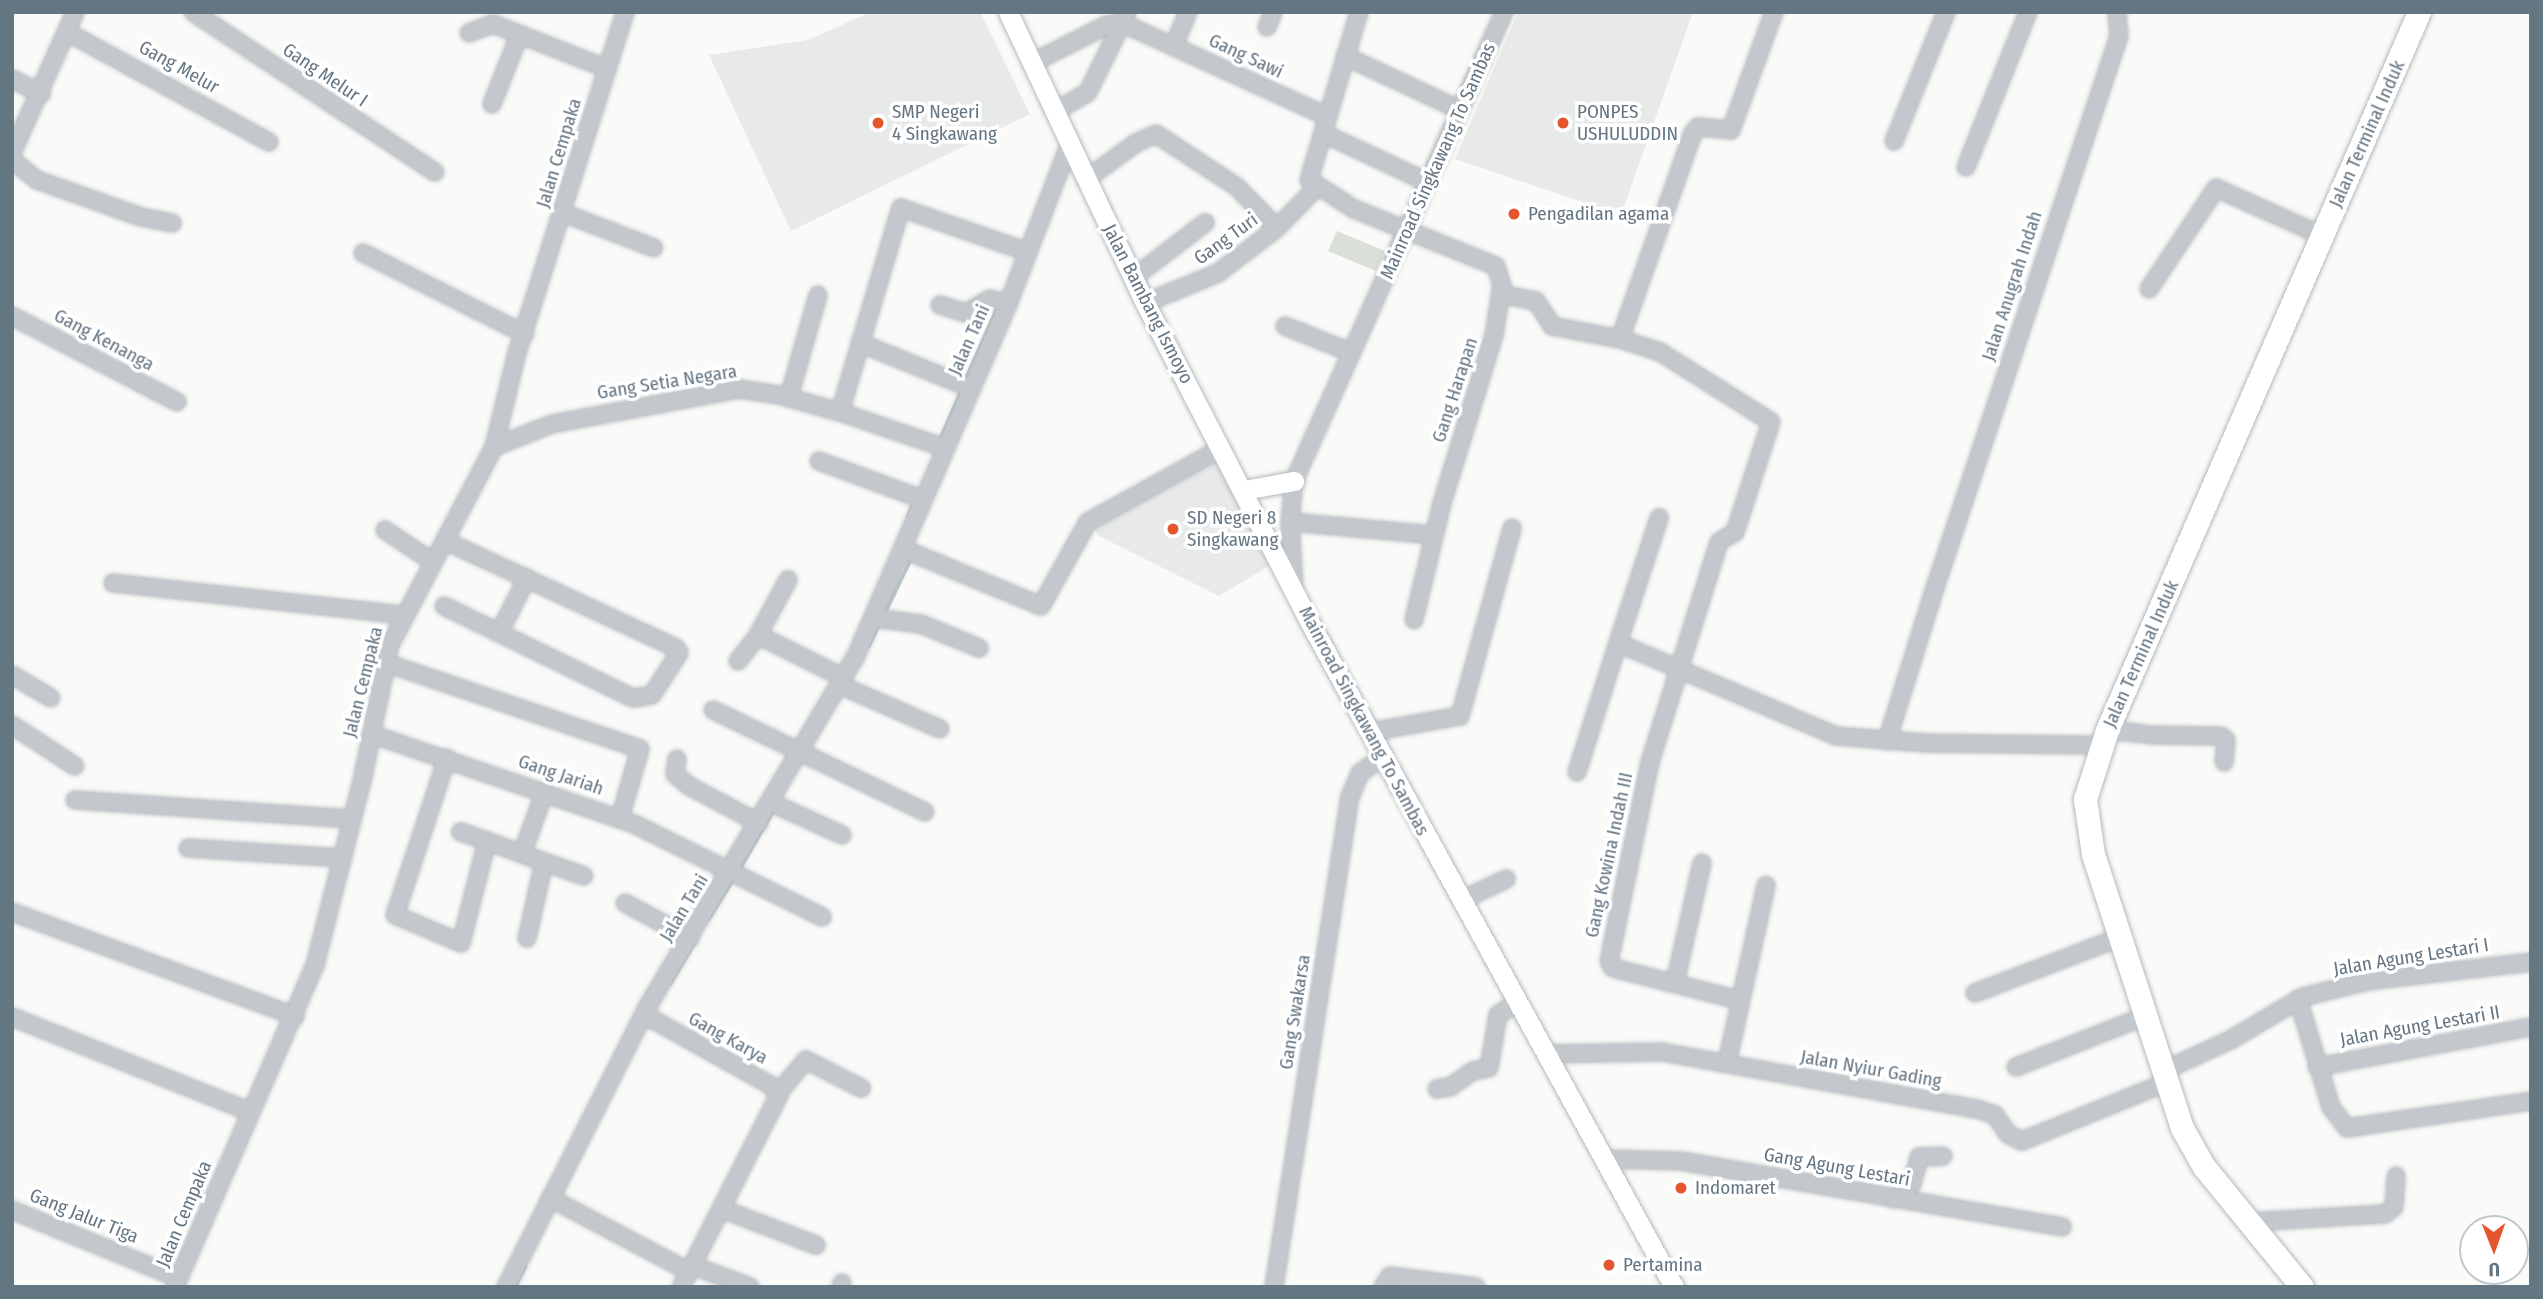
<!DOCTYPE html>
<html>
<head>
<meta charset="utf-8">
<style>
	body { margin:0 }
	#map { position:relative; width:2543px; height:1299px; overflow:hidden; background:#fafaf8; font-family:"Fira Sans Condensed",sans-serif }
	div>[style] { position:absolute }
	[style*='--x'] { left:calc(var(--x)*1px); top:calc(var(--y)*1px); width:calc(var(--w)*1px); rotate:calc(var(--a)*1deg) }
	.built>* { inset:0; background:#e8e9e9 }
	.green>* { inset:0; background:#dadfd7 }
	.stream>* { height:3.5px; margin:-1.75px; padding:0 1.75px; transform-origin:1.75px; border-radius:1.75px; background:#bbc7cb }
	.roads { filter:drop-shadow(0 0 2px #b5babe) drop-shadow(0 0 2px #b5babe) }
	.minor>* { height:16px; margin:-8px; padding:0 8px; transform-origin:8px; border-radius:8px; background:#c3c8cc }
	.major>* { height:19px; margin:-9.5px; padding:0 9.5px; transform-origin:9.5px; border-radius:9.5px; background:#fff }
	.highway>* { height:23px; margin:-11.5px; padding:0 11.5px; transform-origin:11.5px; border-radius:11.5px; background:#fff }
	.dots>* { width:19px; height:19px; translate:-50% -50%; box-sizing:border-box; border:4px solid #fff; border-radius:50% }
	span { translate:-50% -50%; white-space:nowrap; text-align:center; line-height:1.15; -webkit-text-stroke:7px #fff; paint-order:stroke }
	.street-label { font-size:19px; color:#657683 }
	.poi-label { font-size:19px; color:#657683 }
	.left { translate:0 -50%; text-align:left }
	.frame { position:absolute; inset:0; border:14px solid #657683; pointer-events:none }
	.north { position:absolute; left:2459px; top:1215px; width:70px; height:70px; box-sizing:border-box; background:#fff; border:2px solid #c1c8cd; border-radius:50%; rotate:179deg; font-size:19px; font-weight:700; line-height:28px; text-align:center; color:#657683 }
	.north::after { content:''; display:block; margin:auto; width:24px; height:32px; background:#e4572e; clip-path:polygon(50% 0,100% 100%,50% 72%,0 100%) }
</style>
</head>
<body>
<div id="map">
	<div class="built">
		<i style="clip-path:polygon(871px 12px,980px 12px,1030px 114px,791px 231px,709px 55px,808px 40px)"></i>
		<i style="clip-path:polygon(1518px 12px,1693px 12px,1621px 215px,1455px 159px)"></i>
		<i style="clip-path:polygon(1217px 459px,1269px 566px,1219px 596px,1099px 536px,1090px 523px)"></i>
	</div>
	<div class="green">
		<i style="clip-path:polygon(1337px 231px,1385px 251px,1376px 271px,1328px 251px)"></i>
	</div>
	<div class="stream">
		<i style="--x:965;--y:381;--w:79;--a:-66"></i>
		<i style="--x:939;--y:443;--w:59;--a:-66.9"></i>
		<i style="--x:908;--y:517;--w:17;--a:-69"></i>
		<i style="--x:884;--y:615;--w:62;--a:-64.3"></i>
		<i style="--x:869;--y:646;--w:23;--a:-65"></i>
		<i style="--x:739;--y:870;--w:69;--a:-59.7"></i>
		<i style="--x:708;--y:920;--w:47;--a:-58"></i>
		<i style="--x:670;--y:984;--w:49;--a:-59.2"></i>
		<i style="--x:515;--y:1287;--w:22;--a:-63"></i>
	</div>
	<div class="roads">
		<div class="minor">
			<i style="--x:193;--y:12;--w:290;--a:33.5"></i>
			<i style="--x:1359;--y:12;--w:175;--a:106.6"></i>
			<i style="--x:1309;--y:180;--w:54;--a:32.8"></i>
			<i style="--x:1354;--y:209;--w:153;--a:21.9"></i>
			<i style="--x:1496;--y:266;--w:21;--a:73"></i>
			<i style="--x:1502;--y:286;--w:50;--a:99.3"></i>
			<i style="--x:1494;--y:335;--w:176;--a:107.2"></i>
			<i style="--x:1442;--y:503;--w:120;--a:103.5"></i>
			<i style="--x:1267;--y:27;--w:16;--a:-68"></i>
			<i style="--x:67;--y:32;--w:230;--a:28.6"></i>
			<i style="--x:469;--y:33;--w:26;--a:-21"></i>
			<i style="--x:493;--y:24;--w:123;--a:21.4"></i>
			<i style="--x:1174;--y:46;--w:37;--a:-68"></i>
			<i style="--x:1345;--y:56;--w:127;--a:25.2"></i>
			<i style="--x:1032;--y:63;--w:84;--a:-26.9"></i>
			<i style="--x:1107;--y:25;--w:15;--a:-8"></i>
			<i style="--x:1122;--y:23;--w:12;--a:-66"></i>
			<i style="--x:12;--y:79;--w:33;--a:27"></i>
			<i style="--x:492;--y:104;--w:68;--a:-68.4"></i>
			<i style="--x:1054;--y:112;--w:39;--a:-30"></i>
			<i style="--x:1088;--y:92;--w:77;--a:-63.8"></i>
			<i style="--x:1122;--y:23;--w:224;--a:24.5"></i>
			<i style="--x:1327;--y:135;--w:110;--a:25.2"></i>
			<i style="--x:1894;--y:141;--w:139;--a:-68"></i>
			<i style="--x:12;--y:153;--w:154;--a:-65.9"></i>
			<i style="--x:12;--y:160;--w:32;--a:39"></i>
			<i style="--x:37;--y:180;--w:110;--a:19.6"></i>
			<i style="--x:141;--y:217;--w:32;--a:11"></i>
			<i style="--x:1966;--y:167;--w:167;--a:-68.2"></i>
			<i style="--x:1085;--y:180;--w:63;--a:-36"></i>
			<i style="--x:1136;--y:143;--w:22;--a:-24"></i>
			<i style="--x:1156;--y:134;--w:97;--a:33.2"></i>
			<i style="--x:1237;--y:187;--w:57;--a:45.7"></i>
			<i style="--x:563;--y:213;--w:97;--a:21"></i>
			<i style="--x:363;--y:253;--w:181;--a:26.6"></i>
			<i style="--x:1133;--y:278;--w:91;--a:-37.4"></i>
			<i style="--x:2149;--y:289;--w:121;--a:-56.4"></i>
			<i style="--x:2216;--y:188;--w:117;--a:24.2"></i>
			<i style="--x:1500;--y:294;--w:37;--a:11"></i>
			<i style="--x:1536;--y:301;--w:30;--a:57"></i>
			<i style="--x:1552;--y:326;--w:69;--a:10.8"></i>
			<i style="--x:1620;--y:339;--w:42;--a:18"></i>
			<i style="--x:1660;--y:352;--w:131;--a:32.2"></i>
			<i style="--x:1771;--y:422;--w:116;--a:108.1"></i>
			<i style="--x:1735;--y:532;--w:19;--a:148"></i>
			<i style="--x:1719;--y:542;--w:231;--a:107.4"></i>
			<i style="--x:1650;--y:762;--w:203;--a:101.6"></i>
			<i style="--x:1609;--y:961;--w:8;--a:60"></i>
			<i style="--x:1613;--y:968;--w:130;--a:14.3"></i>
			<i style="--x:1145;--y:303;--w:79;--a:-22.3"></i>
			<i style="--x:1218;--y:273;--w:74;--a:-37.3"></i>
			<i style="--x:1277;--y:228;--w:57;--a:-45.7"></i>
			<i style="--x:940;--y:305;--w:27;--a:17"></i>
			<i style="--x:966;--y:313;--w:28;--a:-30"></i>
			<i style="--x:990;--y:299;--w:19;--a:16"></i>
			<i style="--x:12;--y:316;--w:186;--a:27.5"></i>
			<i style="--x:1285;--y:326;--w:72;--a:21.9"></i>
			<i style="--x:1620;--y:339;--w:219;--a:-70.5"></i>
			<i style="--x:1693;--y:133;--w:8;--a:-50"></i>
			<i style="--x:1698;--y:127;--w:33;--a:5"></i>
			<i style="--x:1731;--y:130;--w:126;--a:-70"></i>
			<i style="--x:860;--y:343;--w:119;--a:22.2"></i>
			<i style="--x:789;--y:397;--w:106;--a:-74.1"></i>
			<i style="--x:840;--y:412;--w:213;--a:-73.4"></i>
			<i style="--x:901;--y:208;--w:134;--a:19.1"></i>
			<i style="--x:494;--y:447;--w:62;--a:-21.6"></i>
			<i style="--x:552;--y:424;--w:190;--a:-10.6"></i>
			<i style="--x:739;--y:389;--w:40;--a:8.5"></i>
			<i style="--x:779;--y:395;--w:63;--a:15.6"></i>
			<i style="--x:840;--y:412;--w:111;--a:18.9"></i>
			<i style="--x:819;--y:461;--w:110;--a:20.3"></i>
			<i style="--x:1290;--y:522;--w:144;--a:5.2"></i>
			<i style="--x:385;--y:530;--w:58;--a:33.7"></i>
			<i style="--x:903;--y:549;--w:149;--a:22.4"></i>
			<i style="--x:1041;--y:606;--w:96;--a:-60.8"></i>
			<i style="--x:1088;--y:522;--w:153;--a:-28.9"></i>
			<i style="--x:1940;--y:573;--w:566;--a:-71.57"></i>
			<i style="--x:2119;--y:36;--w:24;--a:-95"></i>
			<i style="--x:113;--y:583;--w:292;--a:6.3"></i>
			<i style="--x:1294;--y:586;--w:64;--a:-93.6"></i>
			<i style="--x:1290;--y:522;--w:41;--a:-84.4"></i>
			<i style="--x:1294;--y:481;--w:514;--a:-65.88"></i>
			<i style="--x:444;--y:606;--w:210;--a:26"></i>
			<i style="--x:633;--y:698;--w:19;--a:-9"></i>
			<i style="--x:652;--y:695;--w:50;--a:-57.3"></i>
			<i style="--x:679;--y:653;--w:6;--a:-121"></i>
			<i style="--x:676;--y:648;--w:254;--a:-155.1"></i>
			<i style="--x:874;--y:618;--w:47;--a:7.3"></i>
			<i style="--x:921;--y:624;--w:63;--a:22.5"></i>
			<i style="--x:499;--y:633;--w:62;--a:-63"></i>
			<i style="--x:758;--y:635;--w:63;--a:-61.4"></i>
			<i style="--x:1618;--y:643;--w:132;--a:-71.8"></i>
			<i style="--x:738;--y:661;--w:33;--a:-52"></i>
			<i style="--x:758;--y:635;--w:96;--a:26.6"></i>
			<i style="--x:386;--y:663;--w:268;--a:18.7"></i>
			<i style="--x:640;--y:749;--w:72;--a:106.2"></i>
			<i style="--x:12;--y:675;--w:45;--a:30.5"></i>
			<i style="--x:840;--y:685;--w:109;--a:23.7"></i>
			<i style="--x:713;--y:710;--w:235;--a:25.7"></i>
			<i style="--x:12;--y:725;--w:75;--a:33.1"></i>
			<i style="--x:2107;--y:730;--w:36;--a:6"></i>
			<i style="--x:1370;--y:732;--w:91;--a:-10.1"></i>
			<i style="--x:1460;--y:716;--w:195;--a:-74.5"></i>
			<i style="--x:371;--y:734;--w:278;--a:18.9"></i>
			<i style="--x:634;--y:824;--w:210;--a:26.3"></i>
			<i style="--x:2149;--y:735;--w:72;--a:0.8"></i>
			<i style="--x:2221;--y:736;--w:6;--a:39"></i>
			<i style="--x:2226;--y:740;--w:22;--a:95"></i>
			<i style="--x:1887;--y:741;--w:171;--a:-72.6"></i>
			<i style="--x:447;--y:758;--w:165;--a:108.3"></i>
			<i style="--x:395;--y:915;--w:72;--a:23"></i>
			<i style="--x:461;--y:943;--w:105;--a:-75.7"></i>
			<i style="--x:487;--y:841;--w:28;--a:-161"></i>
			<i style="--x:677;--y:759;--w:15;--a:98"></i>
			<i style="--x:675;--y:774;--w:18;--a:41"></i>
			<i style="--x:689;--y:786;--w:79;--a:27.9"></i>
			<i style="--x:1577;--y:772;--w:135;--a:-72.4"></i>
			<i style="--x:1618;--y:643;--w:237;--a:23.1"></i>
			<i style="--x:1836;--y:736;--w:90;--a:4.4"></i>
			<i style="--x:1926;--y:743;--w:175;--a:0.7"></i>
			<i style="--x:75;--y:800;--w:278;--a:3.9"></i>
			<i style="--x:772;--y:803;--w:77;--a:24.6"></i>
			<i style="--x:487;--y:841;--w:61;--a:20.2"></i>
			<i style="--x:544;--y:862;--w:78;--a:102.6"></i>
			<i style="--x:188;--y:848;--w:155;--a:3.7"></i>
			<i style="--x:522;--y:854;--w:67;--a:-69.9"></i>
			<i style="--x:544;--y:862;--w:42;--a:19.3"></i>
			<i style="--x:1462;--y:900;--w:49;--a:-25.5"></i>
			<i style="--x:625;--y:903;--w:74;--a:28.3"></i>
			<i style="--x:12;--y:912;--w:302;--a:20.2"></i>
			<i style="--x:1675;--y:983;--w:123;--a:-77.3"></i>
			<i style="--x:1975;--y:993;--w:153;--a:-21"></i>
			<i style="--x:2298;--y:999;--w:113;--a:73"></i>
			<i style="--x:2331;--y:1107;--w:26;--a:53"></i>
			<i style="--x:2347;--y:1128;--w:186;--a:-8.3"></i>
			<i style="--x:646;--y:1011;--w:10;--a:53"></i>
			<i style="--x:652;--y:1019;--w:135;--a:29.2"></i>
			<i style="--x:770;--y:1085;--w:13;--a:48"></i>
			<i style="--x:779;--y:1095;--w:216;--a:117"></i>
			<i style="--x:12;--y:1017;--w:257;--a:21.7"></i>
			<i style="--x:1546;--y:1054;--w:116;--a:-1"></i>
			<i style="--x:1662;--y:1052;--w:320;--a:10.3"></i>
			<i style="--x:1977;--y:1109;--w:19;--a:18"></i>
			<i style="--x:1995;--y:1115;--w:23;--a:56"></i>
			<i style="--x:2008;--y:1134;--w:16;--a:27"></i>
			<i style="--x:2022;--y:1141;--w:154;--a:-22.1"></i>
			<i style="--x:1727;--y:1063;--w:182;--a:-77.6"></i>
			<i style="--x:2016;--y:1067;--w:136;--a:-21.5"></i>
			<i style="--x:2317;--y:1067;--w:218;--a:-10.6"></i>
			<i style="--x:2161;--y:1072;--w:78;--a:-24.9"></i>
			<i style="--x:2232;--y:1039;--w:82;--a:-30.6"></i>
			<i style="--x:2303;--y:997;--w:67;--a:-13.8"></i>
			<i style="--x:2368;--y:981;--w:164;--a:-6.6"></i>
			<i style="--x:1437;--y:1089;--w:13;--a:-9"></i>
			<i style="--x:1450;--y:1087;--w:28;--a:-35"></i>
			<i style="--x:1473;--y:1071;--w:16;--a:-11"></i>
			<i style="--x:1489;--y:1068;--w:54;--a:-80.4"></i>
			<i style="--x:1498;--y:1015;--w:23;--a:-34"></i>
			<i style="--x:778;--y:1093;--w:43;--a:-49.7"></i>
			<i style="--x:806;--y:1060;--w:62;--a:27"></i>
			<i style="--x:1606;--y:1159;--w:75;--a:1.5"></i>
			<i style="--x:1681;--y:1161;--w:387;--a:9.8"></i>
			<i style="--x:550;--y:1198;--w:156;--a:27.9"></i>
			<i style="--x:1893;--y:1199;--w:24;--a:-38"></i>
			<i style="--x:1912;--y:1184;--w:28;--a:-75"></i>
			<i style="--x:1919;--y:1157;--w:24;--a:-2"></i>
			<i style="--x:722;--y:1209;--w:101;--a:21"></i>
			<i style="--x:12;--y:1210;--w:180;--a:22.2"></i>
			<i style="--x:2250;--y:1222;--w:135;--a:-3.4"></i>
			<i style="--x:2385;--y:1214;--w:11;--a:-38"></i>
			<i style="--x:2394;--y:1207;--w:31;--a:-86"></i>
			<i style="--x:691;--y:1265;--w:63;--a:20.4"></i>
			<i style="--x:175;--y:1287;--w:351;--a:-66.5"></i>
			<i style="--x:315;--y:965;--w:190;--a:-75.7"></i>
			<i style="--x:362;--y:781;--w:139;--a:-78.4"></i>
			<i style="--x:390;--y:645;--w:224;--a:-62.3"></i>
			<i style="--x:494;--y:447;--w:97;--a:-76.3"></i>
			<i style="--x:517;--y:353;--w:358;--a:-72.4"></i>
			<i style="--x:506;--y:1287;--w:315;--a:-63.2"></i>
			<i style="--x:648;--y:1006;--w:405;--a:-59.3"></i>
			<i style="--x:855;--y:658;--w:386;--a:-66.6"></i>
			<i style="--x:1008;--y:304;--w:169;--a:-68.9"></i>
			<i style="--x:841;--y:1287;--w:4;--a:-76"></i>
			<i style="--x:1274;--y:1287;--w:496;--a:-81.2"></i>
			<i style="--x:1350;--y:797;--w:26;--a:-67"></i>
			<i style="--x:1360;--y:773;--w:28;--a:-35"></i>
			<i style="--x:1383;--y:1287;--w:13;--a:-58"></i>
			<i style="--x:1390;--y:1276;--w:87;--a:7.3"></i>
		</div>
		<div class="major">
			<i style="--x:1008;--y:12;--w:322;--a:64.8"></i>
			<i style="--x:1145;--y:303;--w:370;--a:62.7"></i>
			<i style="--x:1315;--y:632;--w:747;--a:61.27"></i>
			<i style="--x:1244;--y:490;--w:51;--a:-10.2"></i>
		</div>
		<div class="highway">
			<i style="--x:2302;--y:1287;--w:155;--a:-129.2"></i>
			<i style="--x:2204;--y:1167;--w:45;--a:-119.4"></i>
			<i style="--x:2182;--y:1128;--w:288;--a:-108"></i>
			<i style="--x:2093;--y:854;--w:56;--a:-98.3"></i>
			<i style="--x:2085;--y:799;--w:72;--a:-72.3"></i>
			<i style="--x:2107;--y:730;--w:783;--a:-66.51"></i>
		</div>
	</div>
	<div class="dots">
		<i style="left:878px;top:123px;background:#e4572e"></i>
		<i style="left:1563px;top:123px;background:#e4572e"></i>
		<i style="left:1514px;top:214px;background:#e4572e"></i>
		<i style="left:1173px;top:529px;background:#e4572e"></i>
		<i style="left:1681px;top:1188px;background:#e4572e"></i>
		<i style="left:1609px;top:1265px;background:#e4572e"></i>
	</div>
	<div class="street-label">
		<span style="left:1246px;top:56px;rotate:25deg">Gang Sawi</span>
		<span style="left:179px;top:67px;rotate:29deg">Gang Melur</span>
		<span style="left:325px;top:75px;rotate:34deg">Gang Melur I</span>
		<span style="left:2367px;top:134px;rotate:-66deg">Jalan Terminal Induk</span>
		<span style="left:559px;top:153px;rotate:-73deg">Jalan Cempaka</span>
		<span style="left:1438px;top:161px;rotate:-66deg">Mainroad Singkawang To Sambas</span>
		<span style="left:1226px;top:239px;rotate:-36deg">Gang Turi</span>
		<span style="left:2012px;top:286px;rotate:-72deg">Jalan Anugrah Indah</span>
		<span style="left:1148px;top:304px;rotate:63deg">Jalan Bambang Ismoyo</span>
		<span style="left:104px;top:340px;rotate:28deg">Gang Kenanga</span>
		<span style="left:969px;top:340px;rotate:-66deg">Jalan Tani</span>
		<span style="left:667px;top:382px;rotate:-9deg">Gang Setia Negara</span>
		<span style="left:1455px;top:390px;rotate:-72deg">Gang Harapan</span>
		<span style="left:2141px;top:654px;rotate:-66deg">Jalan Terminal Induk</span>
		<span style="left:363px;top:682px;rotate:-76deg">Jalan Cempaka</span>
		<span style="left:1364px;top:721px;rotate:62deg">Mainroad Singkawang To Sambas</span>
		<span style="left:561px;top:775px;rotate:19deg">Gang Jariah</span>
		<span style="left:1609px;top:855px;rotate:-78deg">Gang Kowina Indah III</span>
		<span style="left:684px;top:908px;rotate:-59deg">Jalan Tani</span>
		<span style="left:2411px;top:957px;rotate:-9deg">Jalan Agung Lestari I</span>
		<span style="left:1295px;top:1012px;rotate:-81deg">Gang Swakarsa</span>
		<span style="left:2420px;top:1026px;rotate:-10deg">Jalan Agung Lestari II</span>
		<span style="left:728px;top:1038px;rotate:29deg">Gang Karya</span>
		<span style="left:1871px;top:1069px;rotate:10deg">Jalan Nyiur Gading</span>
		<span style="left:1837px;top:1167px;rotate:10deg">Gang Agung Lestari</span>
		<span style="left:184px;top:1214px;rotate:-67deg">Jalan Cempaka</span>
		<span style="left:84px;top:1216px;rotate:22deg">Gang Jalur Tiga</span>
	</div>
	<div class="poi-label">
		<span class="left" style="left:892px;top:123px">SMP Negeri<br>4 Singkawang</span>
		<span class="left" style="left:1577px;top:123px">PONPES<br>USHULUDDIN</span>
		<span class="left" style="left:1528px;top:214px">Pengadilan agama</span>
		<span class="left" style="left:1187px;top:529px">SD Negeri 8<br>Singkawang</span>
		<span class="left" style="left:1695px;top:1188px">Indomaret</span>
		<span class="left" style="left:1623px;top:1265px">Pertamina</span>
	</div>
	<div class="frame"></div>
	<div class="north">U</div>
</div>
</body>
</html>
